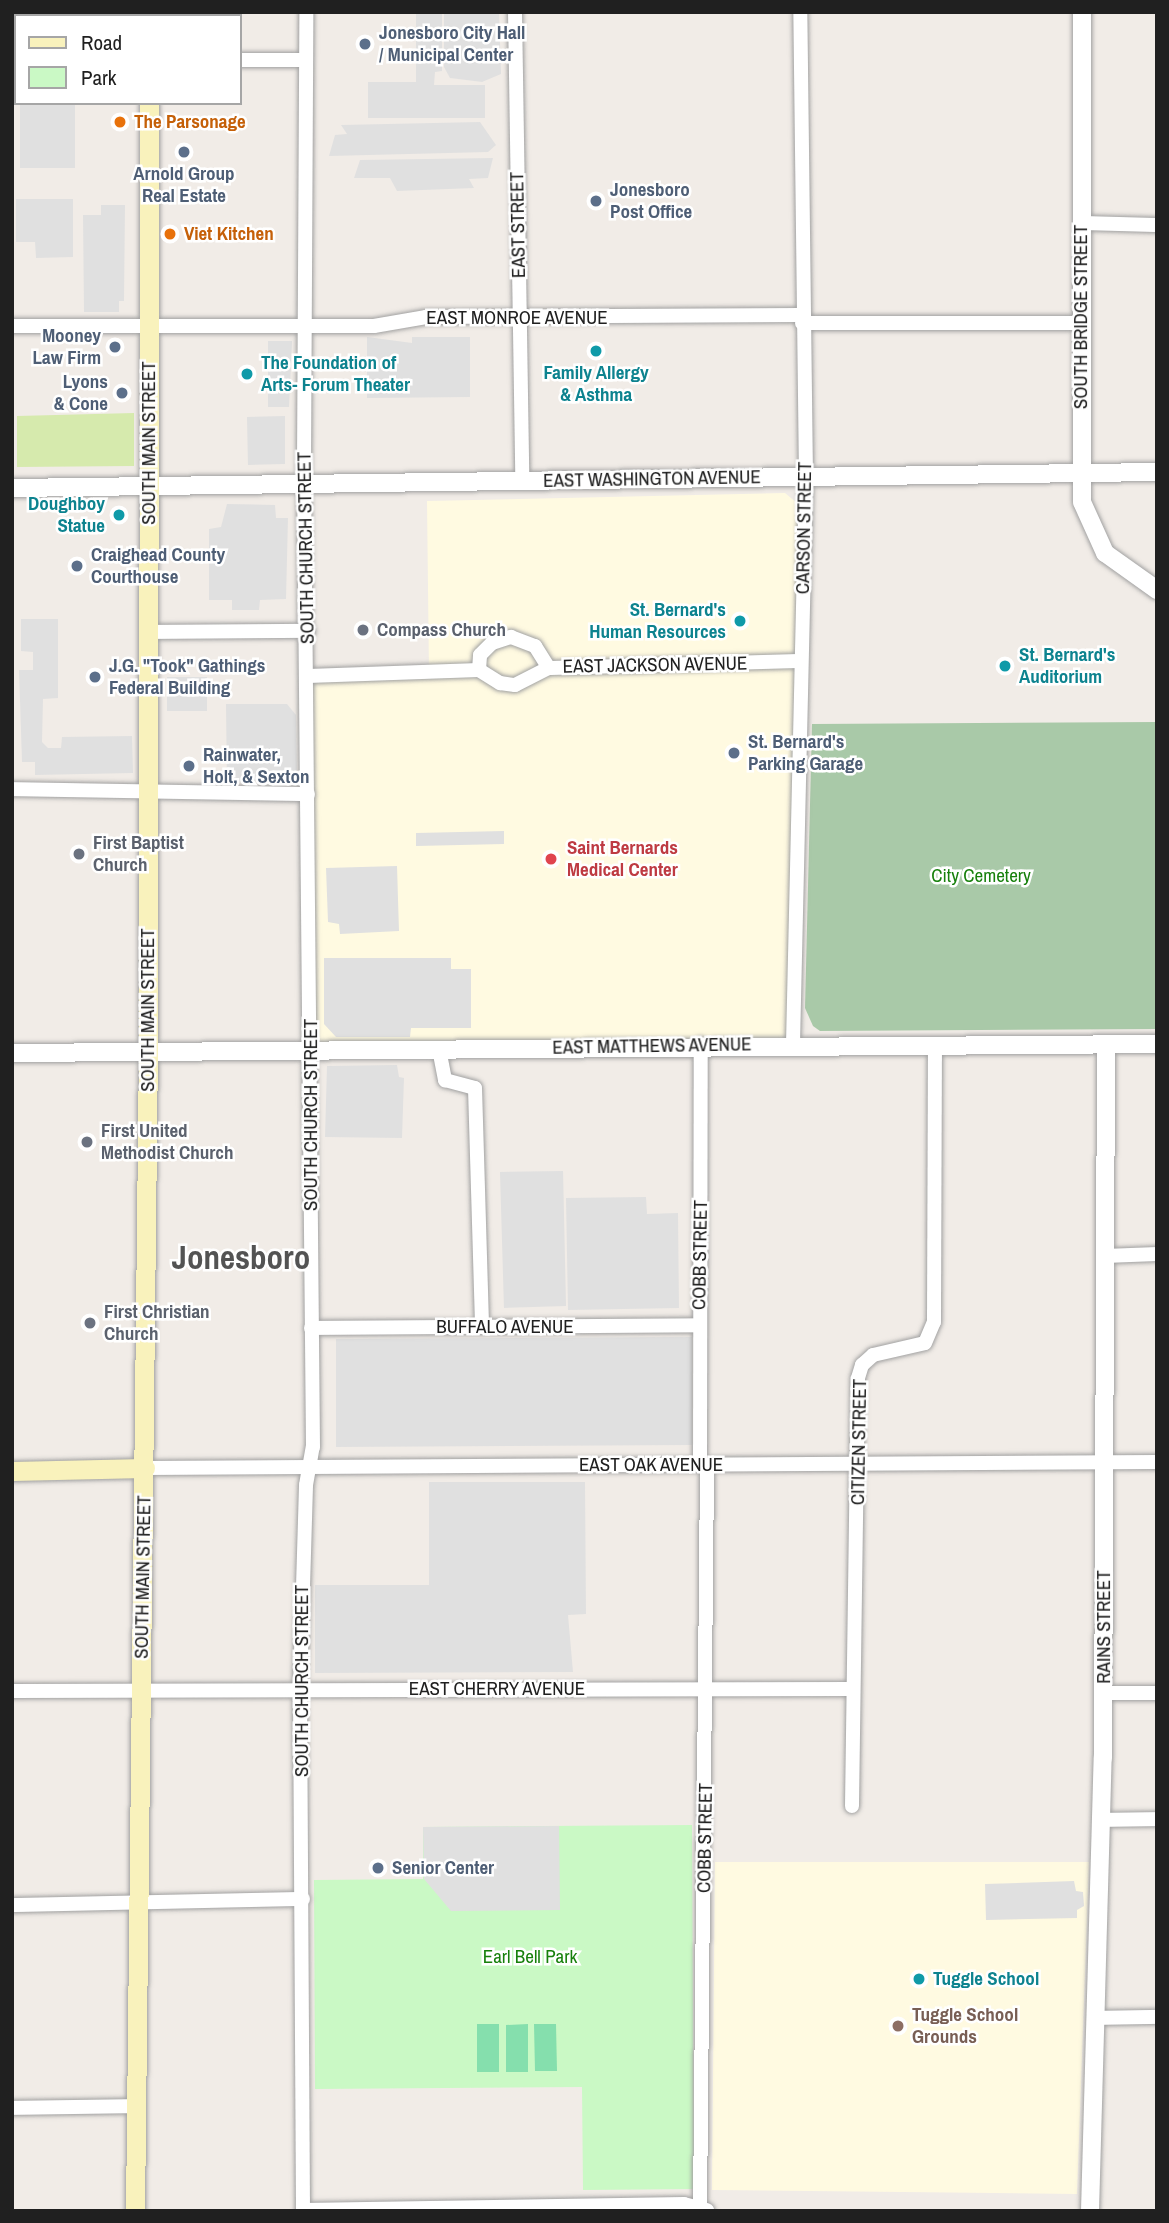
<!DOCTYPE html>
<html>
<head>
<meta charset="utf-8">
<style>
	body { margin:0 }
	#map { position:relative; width:1169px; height:2223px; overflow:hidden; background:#f1ece7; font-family:"Archivo Narrow",sans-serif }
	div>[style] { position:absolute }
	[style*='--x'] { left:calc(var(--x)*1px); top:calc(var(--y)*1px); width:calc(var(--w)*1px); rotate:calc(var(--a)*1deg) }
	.education>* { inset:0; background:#fffae1 }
	.grass>* { inset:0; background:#d6eaad }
	.cemetery>* { inset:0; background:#a9c9a8 }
	.park>* { inset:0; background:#caf9c5 }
	.pitch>* { inset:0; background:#85dfad }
	.parking>* { inset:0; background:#e0e0e0 }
	.roads { filter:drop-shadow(0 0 2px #a1a1a1) drop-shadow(0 0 2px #a1a1a1) }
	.minor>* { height:14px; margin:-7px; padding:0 7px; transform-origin:7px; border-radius:7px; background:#fff }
	.tertiary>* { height:18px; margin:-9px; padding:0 9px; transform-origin:9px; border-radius:9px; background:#fff }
	.secondary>* { height:19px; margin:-9.5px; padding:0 9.5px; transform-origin:9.5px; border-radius:9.5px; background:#f9f2bc }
	.dots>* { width:19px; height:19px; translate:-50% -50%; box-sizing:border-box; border:4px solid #fff; border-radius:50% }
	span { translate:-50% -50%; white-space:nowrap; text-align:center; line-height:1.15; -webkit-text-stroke:5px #fff; paint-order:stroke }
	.service-label { font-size:19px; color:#4e5e75; font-weight:700 }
	.left { translate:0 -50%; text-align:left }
	.right { translate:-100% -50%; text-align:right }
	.food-label { font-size:19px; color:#c56008; font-weight:700 }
	.street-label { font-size:19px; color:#202020 }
	.culture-label { font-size:19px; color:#0d838f; font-weight:700 }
	.worship-label { font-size:19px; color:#5b616d; font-weight:700 }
	.health-label { font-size:19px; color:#be3a42; font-weight:700 }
	.park-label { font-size:19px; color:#17800c }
	.education-label { font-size:19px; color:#785e54; font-weight:700 }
	.town-label { font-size:33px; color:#535353; font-weight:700 }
	.frame { position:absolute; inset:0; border:14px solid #202020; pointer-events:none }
	.legend { position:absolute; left:14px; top:14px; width:228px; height:91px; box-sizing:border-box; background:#fff; border:2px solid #a6a6a6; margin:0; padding:9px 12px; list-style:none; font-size:21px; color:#202020 }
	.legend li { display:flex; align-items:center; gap:14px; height:35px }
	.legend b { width:35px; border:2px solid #a6a6a6 }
</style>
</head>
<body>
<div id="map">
	<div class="education">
		<i style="clip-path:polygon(785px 493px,797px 503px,791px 1042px,311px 1051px,308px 676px,429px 675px,427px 501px)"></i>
		<i style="clip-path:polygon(715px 1862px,1089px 1862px,1077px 2194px,712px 2190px)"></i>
	</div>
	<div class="grass">
		<i style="clip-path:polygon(134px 413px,134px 466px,17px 467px,17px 416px)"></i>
	</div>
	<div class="cemetery">
		<i style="clip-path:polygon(1157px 722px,1157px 1029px,820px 1031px,813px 1026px,805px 1008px,812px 724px)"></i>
	</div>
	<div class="park">
		<i style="clip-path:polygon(692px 1825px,694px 2189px,583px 2190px,582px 2087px,315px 2089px,314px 1880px,423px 1879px,423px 1827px)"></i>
	</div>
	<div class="pitch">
		<i style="clip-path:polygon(477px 2024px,499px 2024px,499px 2072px,477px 2072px)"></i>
		<i style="clip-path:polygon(528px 2024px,528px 2072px,506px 2072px,506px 2025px)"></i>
		<i style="clip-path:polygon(534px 2024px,556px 2024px,557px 2071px,535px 2071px)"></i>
	</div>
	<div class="parking">
		<i style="clip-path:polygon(416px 12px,442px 12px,442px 71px,435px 72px,434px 85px,485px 85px,485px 118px,368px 118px,368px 82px,416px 82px)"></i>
		<i style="clip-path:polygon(444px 12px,499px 12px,501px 74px,482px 82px,450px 78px,444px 67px)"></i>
		<i style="clip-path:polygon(20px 103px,75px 103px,75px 168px,20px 168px)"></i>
		<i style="clip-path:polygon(480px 122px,496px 145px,488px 152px,329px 156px,335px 135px,347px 134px,341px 125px)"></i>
		<i style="clip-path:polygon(493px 158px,488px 178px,469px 179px,474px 188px,397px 191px,390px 178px,354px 178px,360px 160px)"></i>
		<i style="clip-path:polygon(16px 199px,73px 199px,73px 257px,36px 258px,35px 242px,16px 242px)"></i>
		<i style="clip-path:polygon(101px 205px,125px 205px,124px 301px,119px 301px,119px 312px,84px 312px,83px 215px,101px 215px)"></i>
		<i style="clip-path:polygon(367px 337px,412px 343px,412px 337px,470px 337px,470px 397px,367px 398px)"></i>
		<i style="clip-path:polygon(268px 341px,292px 341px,289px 407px,268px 407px)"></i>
		<i style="clip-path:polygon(285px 416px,285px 464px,248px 465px,247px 417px)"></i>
		<i style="clip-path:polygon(227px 504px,275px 505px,276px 518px,288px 518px,286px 599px,260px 600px,259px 610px,232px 610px,232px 600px,209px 600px,209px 529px,221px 527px)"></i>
		<i style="clip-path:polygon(21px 619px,58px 619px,58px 698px,43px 699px,42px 742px,48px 748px,61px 748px,62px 737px,132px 736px,133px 773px,35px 775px,35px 762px,22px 762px,19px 670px,33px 670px,33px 652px,21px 651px)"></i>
		<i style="clip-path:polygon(167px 677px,207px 677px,207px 711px,167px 711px)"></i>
		<i style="clip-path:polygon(226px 704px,287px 704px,296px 715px,297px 774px,294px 780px,227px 782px)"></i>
		<i style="clip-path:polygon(504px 831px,504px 844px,416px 846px,416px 833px)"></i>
		<i style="clip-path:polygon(397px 866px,399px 931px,340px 934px,339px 924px,328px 922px,326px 868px)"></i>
		<i style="clip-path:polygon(324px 958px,451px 958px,451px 969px,471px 969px,471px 1028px,411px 1028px,410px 1037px,336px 1037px,324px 1024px)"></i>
		<i style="clip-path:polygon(397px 1065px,399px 1077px,404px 1078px,402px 1138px,325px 1137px,327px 1066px)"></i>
		<i style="clip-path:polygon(563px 1171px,566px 1306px,504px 1308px,500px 1172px)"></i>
		<i style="clip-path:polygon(646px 1197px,647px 1214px,678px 1213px,679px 1308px,568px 1310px,566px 1198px)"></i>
		<i style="clip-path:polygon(692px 1337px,692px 1445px,336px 1447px,336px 1339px)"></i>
		<i style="clip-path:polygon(429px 1482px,585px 1482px,586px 1614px,568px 1615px,573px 1672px,315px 1673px,315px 1585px,429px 1585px)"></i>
		<i style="clip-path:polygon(559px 1826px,560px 1910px,451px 1911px,424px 1879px,423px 1827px)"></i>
		<i style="clip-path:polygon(1074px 1881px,1076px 1891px,1083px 1892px,1084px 1906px,1077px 1910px,1077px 1918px,986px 1920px,985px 1884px)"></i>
	</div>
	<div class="roads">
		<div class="minor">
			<i style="--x:515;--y:12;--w:468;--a:89.1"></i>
			<i style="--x:12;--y:60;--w:4;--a:0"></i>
			<i style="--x:240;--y:60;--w:65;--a:0"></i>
			<i style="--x:1081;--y:223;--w:76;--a:1.5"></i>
			<i style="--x:802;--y:323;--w:278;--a:0"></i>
			<i style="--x:12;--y:326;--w:362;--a:0"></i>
			<i style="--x:374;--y:326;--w:53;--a:-9.8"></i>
			<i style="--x:426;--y:317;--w:375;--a:-0.3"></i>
			<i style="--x:149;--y:632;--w:159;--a:-0.4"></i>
			<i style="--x:479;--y:670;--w:15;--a:-86"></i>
			<i style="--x:480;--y:655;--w:17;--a:-45"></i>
			<i style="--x:492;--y:643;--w:20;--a:-18"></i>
			<i style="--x:511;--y:637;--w:26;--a:21"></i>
			<i style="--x:535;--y:646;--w:26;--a:58"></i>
			<i style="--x:308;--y:676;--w:171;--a:-2"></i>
			<i style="--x:479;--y:670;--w:25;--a:32"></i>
			<i style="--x:500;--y:683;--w:15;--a:8"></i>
			<i style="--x:515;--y:685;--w:38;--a:-27"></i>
			<i style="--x:549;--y:668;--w:251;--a:-1.6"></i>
			<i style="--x:12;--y:789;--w:296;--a:1"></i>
			<i style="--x:793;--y:1044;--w:567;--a:-88.69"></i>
			<i style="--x:806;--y:477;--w:465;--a:-90.7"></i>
			<i style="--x:439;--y:1049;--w:32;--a:79"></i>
			<i style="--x:445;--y:1080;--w:31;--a:15"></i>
			<i style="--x:475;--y:1088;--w:239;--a:88.3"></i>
			<i style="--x:1105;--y:1256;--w:52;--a:-2.2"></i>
			<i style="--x:311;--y:1328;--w:388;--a:-0.4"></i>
			<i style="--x:700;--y:1465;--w:421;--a:-89.9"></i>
			<i style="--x:145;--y:1468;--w:1012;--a:-0.34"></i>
			<i style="--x:12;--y:1691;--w:841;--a:-0.14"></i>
			<i style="--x:1104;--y:1693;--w:53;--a:0"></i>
			<i style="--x:852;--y:1806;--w:428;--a:-89.2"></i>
			<i style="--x:858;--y:1378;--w:14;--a:-73"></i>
			<i style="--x:862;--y:1365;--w:15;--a:-42"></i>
			<i style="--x:873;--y:1355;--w:53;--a:-13"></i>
			<i style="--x:925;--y:1343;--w:23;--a:-67"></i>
			<i style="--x:934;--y:1322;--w:278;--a:-89.8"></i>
			<i style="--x:1102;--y:1820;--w:55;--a:-1"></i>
			<i style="--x:12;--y:1905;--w:291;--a:-1.2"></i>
			<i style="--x:1098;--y:2018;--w:59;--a:-1"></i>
			<i style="--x:12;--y:2108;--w:124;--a:-0.9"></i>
			<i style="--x:303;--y:2210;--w:381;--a:-0.9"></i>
			<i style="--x:684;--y:2204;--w:24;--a:15"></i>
			<i style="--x:303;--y:2211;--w:523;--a:-90.33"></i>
			<i style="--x:300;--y:1688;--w:203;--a:-88.3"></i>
			<i style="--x:306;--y:1485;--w:39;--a:-80"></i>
			<i style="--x:313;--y:1447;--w:980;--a:-90.53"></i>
			<i style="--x:304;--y:467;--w:455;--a:-89.7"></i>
			<i style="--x:700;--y:2211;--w:746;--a:-89.46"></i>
		</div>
		<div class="tertiary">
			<i style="--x:1082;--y:12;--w:490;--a:90"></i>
			<i style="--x:1082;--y:502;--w:56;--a:65.7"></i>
			<i style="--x:1105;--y:553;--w:64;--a:35.4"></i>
			<i style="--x:12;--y:488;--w:1145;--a:-0.8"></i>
			<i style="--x:12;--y:1053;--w:1145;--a:-0.45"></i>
			<i style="--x:1090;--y:2211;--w:453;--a:-88.4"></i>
			<i style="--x:1103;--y:1758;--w:714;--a:-89.76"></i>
		</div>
		<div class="secondary">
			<i style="--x:149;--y:12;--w:4;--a:90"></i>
			<i style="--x:12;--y:1471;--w:133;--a:-1.3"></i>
			<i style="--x:135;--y:2211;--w:1157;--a:-89.36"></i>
			<i style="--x:148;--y:1054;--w:951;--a:-89.94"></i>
		</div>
	</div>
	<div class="dots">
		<i style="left:365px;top:44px;background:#5c6f8a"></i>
		<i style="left:120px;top:122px;background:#e8710a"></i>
		<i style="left:184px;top:152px;background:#5c6f8a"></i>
		<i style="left:596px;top:201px;background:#5c6f8a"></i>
		<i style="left:170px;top:234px;background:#e8710a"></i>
		<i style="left:115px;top:347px;background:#5c6f8a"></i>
		<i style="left:596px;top:351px;background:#0f9aa8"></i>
		<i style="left:247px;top:374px;background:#0f9aa8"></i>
		<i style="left:122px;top:393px;background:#5c6f8a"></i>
		<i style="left:119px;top:515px;background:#0f9aa8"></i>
		<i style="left:77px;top:566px;background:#5c6f8a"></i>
		<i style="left:740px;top:621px;background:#0f9aa8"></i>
		<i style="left:363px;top:630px;background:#6b7280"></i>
		<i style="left:1005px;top:666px;background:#0f9aa8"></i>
		<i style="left:95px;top:677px;background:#5c6f8a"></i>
		<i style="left:734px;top:753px;background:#5c6f8a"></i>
		<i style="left:189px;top:766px;background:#5c6f8a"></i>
		<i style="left:79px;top:854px;background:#6b7280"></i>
		<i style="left:551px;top:859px;background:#e0444e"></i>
		<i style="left:87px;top:1142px;background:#6b7280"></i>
		<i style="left:90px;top:1323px;background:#6b7280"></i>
		<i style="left:378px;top:1868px;background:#5c6f8a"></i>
		<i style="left:919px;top:1979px;background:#0f9aa8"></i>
		<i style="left:898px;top:2026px;background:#8d6e63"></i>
	</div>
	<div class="service-label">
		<span class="left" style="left:379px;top:44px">Jonesboro City Hall<br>/ Municipal Center</span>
		<span style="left:184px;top:185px">Arnold Group<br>Real Estate</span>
		<span class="left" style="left:610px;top:201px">Jonesboro<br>Post Office</span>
		<span class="right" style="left:101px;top:347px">Mooney<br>Law Firm</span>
		<span class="right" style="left:108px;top:393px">Lyons<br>&amp; Cone</span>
		<span class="left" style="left:91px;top:566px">Craighead County<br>Courthouse</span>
		<span class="left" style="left:109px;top:677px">J.G. "Took" Gathings<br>Federal Building</span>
		<span class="left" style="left:748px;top:753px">St. Bernard's<br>Parking Garage</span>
		<span class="left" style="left:203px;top:766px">Rainwater,<br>Holt, &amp; Sexton</span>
		<span class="left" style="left:392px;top:1868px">Senior Center</span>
	</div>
	<div class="food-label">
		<span class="left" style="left:134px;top:122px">The Parsonage</span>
		<span class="left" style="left:184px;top:234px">Viet Kitchen</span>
	</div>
	<div class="street-label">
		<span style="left:518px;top:225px;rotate:-91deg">EAST STREET</span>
		<span style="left:1081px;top:317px;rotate:-90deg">SOUTH BRIDGE STREET</span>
		<span style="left:517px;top:318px">EAST MONROE AVENUE</span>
		<span style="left:149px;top:443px;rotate:-90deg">SOUTH MAIN STREET</span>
		<span style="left:652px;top:479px;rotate:-1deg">EAST WASHINGTON AVENUE</span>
		<span style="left:804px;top:528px;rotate:-89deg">CARSON STREET</span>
		<span style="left:306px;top:548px;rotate:-91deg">SOUTH CHURCH STREET</span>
		<span style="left:655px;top:665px;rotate:-1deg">EAST JACKSON AVENUE</span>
		<span style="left:148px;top:1010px;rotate:-90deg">SOUTH MAIN STREET</span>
		<span style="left:652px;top:1046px;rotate:-1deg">EAST MATTHEWS AVENUE</span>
		<span style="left:311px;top:1115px;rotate:-90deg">SOUTH CHURCH STREET</span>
		<span style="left:700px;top:1255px;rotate:-89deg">COBB STREET</span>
		<span style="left:505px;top:1327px">BUFFALO AVENUE</span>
		<span style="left:859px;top:1442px;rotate:-89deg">CITIZEN STREET</span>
		<span style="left:651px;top:1465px">EAST OAK AVENUE</span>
		<span style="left:143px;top:1577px;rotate:-89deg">SOUTH MAIN STREET</span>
		<span style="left:1104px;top:1627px;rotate:-90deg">RAINS STREET</span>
		<span style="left:302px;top:1681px;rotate:-90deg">SOUTH CHURCH STREET</span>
		<span style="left:497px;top:1689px">EAST CHERRY AVENUE</span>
		<span style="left:705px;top:1838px;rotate:-89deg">COBB STREET</span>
	</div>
	<div class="culture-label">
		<span class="left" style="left:261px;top:374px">The Foundation of<br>Arts- Forum Theater</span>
		<span style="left:596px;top:384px">Family Allergy<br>&amp; Asthma</span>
		<span class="right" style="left:105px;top:515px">Doughboy<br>Statue</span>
		<span class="right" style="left:726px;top:621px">St. Bernard's<br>Human Resources</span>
		<span class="left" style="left:1019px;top:666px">St. Bernard's<br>Auditorium</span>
		<span class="left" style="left:933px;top:1979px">Tuggle School</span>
	</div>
	<div class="worship-label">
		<span class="left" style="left:377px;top:630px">Compass Church</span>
		<span class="left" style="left:93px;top:854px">First Baptist<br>Church</span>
		<span class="left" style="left:101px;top:1142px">First United<br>Methodist Church</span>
		<span class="left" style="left:104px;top:1323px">First Christian<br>Church</span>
	</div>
	<div class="health-label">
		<span class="left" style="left:567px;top:859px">Saint Bernards<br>Medical Center</span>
	</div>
	<div class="park-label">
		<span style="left:981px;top:876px">City Cemetery</span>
		<span style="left:530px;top:1957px">Earl Bell Park</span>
	</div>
	<div class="education-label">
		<span class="left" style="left:912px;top:2026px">Tuggle School<br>Grounds</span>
	</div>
	<div class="town-label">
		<span style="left:241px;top:1258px">Jonesboro</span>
	</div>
	<div class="frame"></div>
	<ul class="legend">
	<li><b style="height:9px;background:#f9f2bc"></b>Road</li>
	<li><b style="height:19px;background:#caf9c5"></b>Park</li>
	</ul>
</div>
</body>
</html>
